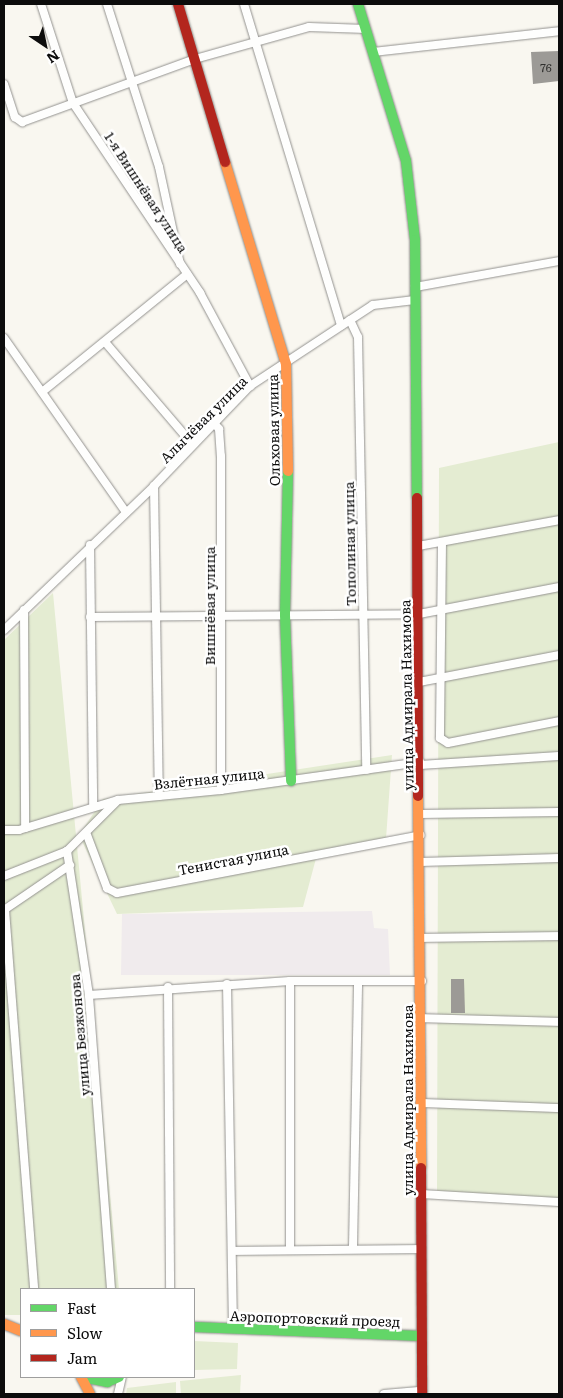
<!DOCTYPE html>
<html>
<head>
<meta charset="utf-8">
<style>
	body { margin:0 }
	#map { position:relative; width:563px; height:1398px; overflow:hidden; background:#f9f7f0; font-family:Literata,serif }
	div>[style] { position:absolute }
	[style*='--x'] { left:calc(var(--x)*1px); top:calc(var(--y)*1px); width:calc(var(--w)*1px); rotate:calc(var(--a)*1deg) }
	.industrial>* { inset:0; background:#f0ebed }
	.green>* { inset:0; background:#e4ecd2 }
	.building>* { inset:0; background:#9c9a96 }
	.roads { filter:drop-shadow(0 0 1px #93928f) drop-shadow(0 0 1px #93928f) }
	.street>* { height:8px; margin:-4px; padding:0 4px; transform-origin:4px; border-radius:4px; background:#fefefd }
	.fast>* { height:10px; margin:-5px; padding:0 5px; transform-origin:5px; border-radius:5px; background:#63d668 }
	.slow>* { height:10px; margin:-5px; padding:0 5px; transform-origin:5px; border-radius:5px; background:#ff974d }
	.jam>* { height:10px; margin:-5px; padding:0 5px; transform-origin:5px; border-radius:5px; background:#b3261e }
	span { translate:-50% -50%; white-space:nowrap; text-align:center; line-height:1.15; -webkit-text-stroke:5px #fff; paint-order:stroke }
	.number-label { font-size:11px; color:#30302e }
	.number-label span { -webkit-text-stroke-width:0 }
	.street-label { font-size:14px; color:#0c0c0c }
	.frame { position:absolute; inset:0; border:5px solid #0c0c0c; pointer-events:none }
	.legend { position:absolute; left:20px; top:1288px; width:175px; height:90px; box-sizing:border-box; background:#fff; border:1px solid #9e9e9e; margin:0; padding:6px 9px; list-style:none; font-size:15px; color:#0c0c0c }
	.legend li { display:flex; align-items:center; gap:10px; height:25px }
	.legend b { width:25px; border:1px solid #9e9e9e }
	.north { position:absolute; left:20px; top:20px; width:50px; height:50px; -webkit-text-stroke:4px #fff; paint-order:stroke; rotate:146deg; font-size:14px; font-weight:700; line-height:20px; text-align:center; color:#0c0c0c }
	.north::after { content:''; display:block; margin:auto; width:18px; height:22px; background:#0c0c0c; clip-path:polygon(50% 0,100% 100%,50% 72%,0 100%) }
</style>
</head>
<body>
<div id="map">
	<div class="industrial">
		<i style="clip-path:polygon(372px 911px,374px 928px,388px 929px,390px 975px,121px 975px,122px 914px)"></i>
	</div>
	<div class="green">
		<i style="clip-path:polygon(559px 442px,559px 1200px,437px 1192px,439px 468px)"></i>
		<i style="clip-path:polygon(53px 593px,119px 1289px,21px 1289px,21px 1315px,4px 1315px,4px 640px)"></i>
		<i style="clip-path:polygon(392px 755px,386px 839px,318px 851px,303px 907px,117px 914px,79px 835px,103px 799px)"></i>
		<i style="clip-path:polygon(194px 1341px,238px 1343px,237px 1369px,194px 1370px)"></i>
		<i style="clip-path:polygon(241px 1375px,240px 1393px,181px 1394px,180px 1381px)"></i>
		<i style="clip-path:polygon(176px 1382px,176px 1394px,126px 1394px,127px 1388px)"></i>
	</div>
	<div class="building">
		<i style="clip-path:polygon(559px 51px,559px 81px,533px 84px,531px 52px)"></i>
		<i style="clip-path:polygon(451px 979px,464px 979px,465px 1013px,451px 1013px)"></i>
	</div>
	<div class="roads">
		<div class="street">
			<i style="--x:41;--y:4;--w:104;--a:72.1"></i>
			<i style="--x:73;--y:103;--w:229;--a:56.2"></i>
			<i style="--x:200;--y:293;--w:106;--a:61.7"></i>
			<i style="--x:107;--y:4;--w:171;--a:72.3"></i>
			<i style="--x:159;--y:167;--w:99;--a:77.8"></i>
			<i style="--x:244;--y:4;--w:336;--a:73.2"></i>
			<i style="--x:373;--y:52;--w:187;--a:-6.4"></i>
			<i style="--x:4;--y:84;--w:35;--a:72"></i>
			<i style="--x:15;--y:117;--w:9;--a:36"></i>
			<i style="--x:22;--y:122;--w:184;--a:-20"></i>
			<i style="--x:195;--y:59;--w:118;--a:-15.7"></i>
			<i style="--x:309;--y:27;--w:57;--a:2"></i>
			<i style="--x:415;--y:287;--w:146;--a:-10.2"></i>
			<i style="--x:350;--y:320;--w:19;--a:65"></i>
			<i style="--x:358;--y:337;--w:433;--a:88.9"></i>
			<i style="--x:4;--y:338;--w:213;--a:55"></i>
			<i style="--x:105;--y:342;--w:135;--a:49.5"></i>
			<i style="--x:42;--y:392;--w:187;--a:-39.1"></i>
			<i style="--x:214;--y:423;--w:8;--a:50"></i>
			<i style="--x:219;--y:429;--w:27;--a:86"></i>
			<i style="--x:221;--y:456;--w:334;--a:90"></i>
			<i style="--x:154;--y:486;--w:310;--a:89.1"></i>
			<i style="--x:442;--y:542;--w:196;--a:90.6"></i>
			<i style="--x:440;--y:738;--w:9;--a:32"></i>
			<i style="--x:448;--y:743;--w:113;--a:-11.2"></i>
			<i style="--x:90;--y:545;--w:262;--a:89.3"></i>
			<i style="--x:418;--y:546;--w:143;--a:-10.4"></i>
			<i style="--x:24;--y:610;--w:218;--a:89.7"></i>
			<i style="--x:90;--y:617;--w:329;--a:-0.5"></i>
			<i style="--x:419;--y:614;--w:143;--a:-10.9"></i>
			<i style="--x:4;--y:630;--w:208;--a:-43.8"></i>
			<i style="--x:154;--y:486;--w:139;--a:-46.2"></i>
			<i style="--x:250;--y:386;--w:147;--a:-33.4"></i>
			<i style="--x:373;--y:305;--w:42;--a:-6.8"></i>
			<i style="--x:419;--y:682;--w:143;--a:-10.9"></i>
			<i style="--x:420;--y:765;--w:139;--a:-3.7"></i>
			<i style="--x:420;--y:814;--w:139;--a:-0.8"></i>
			<i style="--x:4;--y:830;--w:15;--a:0"></i>
			<i style="--x:19;--y:830;--w:103;--a:-16.9"></i>
			<i style="--x:118;--y:800;--w:103;--a:-5.5"></i>
			<i style="--x:221;--y:790;--w:201;--a:-8"></i>
			<i style="--x:87;--y:835;--w:57;--a:69.3"></i>
			<i style="--x:107;--y:888;--w:11;--a:27"></i>
			<i style="--x:117;--y:893;--w:309;--a:-10.8"></i>
			<i style="--x:420;--y:862;--w:139;--a:-1.6"></i>
			<i style="--x:4;--y:876;--w:68;--a:-21.6"></i>
			<i style="--x:4;--y:910;--w:80;--a:-34.3"></i>
			<i style="--x:5;--y:910;--w:380;--a:85.6"></i>
			<i style="--x:420;--y:938;--w:139;--a:-0.8"></i>
			<i style="--x:290;--y:981;--w:268;--a:90"></i>
			<i style="--x:227;--y:984;--w:344;--a:89"></i>
			<i style="--x:168;--y:987;--w:302;--a:89.6"></i>
			<i style="--x:89;--y:995;--w:201;--a:-4"></i>
			<i style="--x:290;--y:981;--w:132;--a:0"></i>
			<i style="--x:420;--y:1018;--w:139;--a:1.6"></i>
			<i style="--x:420;--y:1103;--w:139;--a:2.1"></i>
			<i style="--x:421;--y:1194;--w:138;--a:3.3"></i>
			<i style="--x:353;--y:1247;--w:265;--a:-88.9"></i>
			<i style="--x:232;--y:1251;--w:189;--a:-0.6"></i>
			<i style="--x:111;--y:1289;--w:295;--a:-94.3"></i>
			<i style="--x:89;--y:995;--w:146;--a:-98.7"></i>
			<i style="--x:67;--y:851;--w:72;--a:-45"></i>
			<i style="--x:118;--y:1394;--w:17;--a:-77"></i>
			<i style="--x:384;--y:1394;--w:38;--a:-5"></i>
		</div>
		<div class="fast">
			<i style="--x:358;--y:4;--w:164;--a:73"></i>
			<i style="--x:406;--y:161;--w:80;--a:83.5"></i>
			<i style="--x:415;--y:240;--w:258;--a:89.6"></i>
			<i style="--x:288;--y:471;--w:144;--a:91.2"></i>
			<i style="--x:285;--y:615;--w:166;--a:87.9"></i>
			<i style="--x:194;--y:1327;--w:227;--a:2.3"></i>
			<i style="--x:83;--y:1377;--w:25;--a:12"></i>
			<i style="--x:107;--y:1382;--w:13;--a:-23"></i>
		</div>
		<div class="slow">
			<i style="--x:225;--y:162;--w:211;--a:73.2"></i>
			<i style="--x:286;--y:364;--w:107;--a:88.9"></i>
			<i style="--x:418;--y:796;--w:372;--a:89.5"></i>
			<i style="--x:4;--y:1324;--w:18;--a:22"></i>
			<i style="--x:81;--y:1377;--w:19;--a:62"></i>
		</div>
		<div class="jam">
			<i style="--x:178;--y:4;--w:165;--a:73.4"></i>
			<i style="--x:417;--y:498;--w:298;--a:89.8"></i>
			<i style="--x:421;--y:1168;--w:226;--a:89.7"></i>
		</div>
	</div>
	<div class="number-label">
		<span style="left:546px;top:67px">76</span>
	</div>
	<div class="street-label">
		<span style="left:147px;top:192px;rotate:57deg">1-я Вишнёвая улица</span>
		<span style="left:203px;top:419px;rotate:-45deg">Алычёвая улица</span>
		<span style="left:273px;top:430px;rotate:-91deg">Ольховая улица</span>
		<span style="left:349px;top:544px;rotate:-91deg">Тополиная улица</span>
		<span style="left:209px;top:606px;rotate:-90deg">Вишнёвая улица</span>
		<span style="left:406px;top:695px;rotate:-91deg">улица Адмирала Нахимова</span>
		<span style="left:209px;top:778px;rotate:-6deg">Взлётная улица</span>
		<span style="left:233px;top:859px;rotate:-11deg">Тенистая улица</span>
		<span style="left:79px;top:1035px;rotate:-95deg">улица Безжонова</span>
		<span style="left:407px;top:1100px;rotate:-90deg">улица Адмирала Нахимова</span>
		<span style="left:315px;top:1318px;rotate:2deg">Аэропортовский проезд</span>
	</div>
	<div class="frame"></div>
	<ul class="legend">
	<li><b style="height:6px;background:#63d668"></b>Fast</li>
	<li><b style="height:6px;background:#ff974d"></b>Slow</li>
	<li><b style="height:6px;background:#b3261e"></b>Jam</li>
	</ul>
	<div class="north">N</div>
</div>
</body>
</html>
